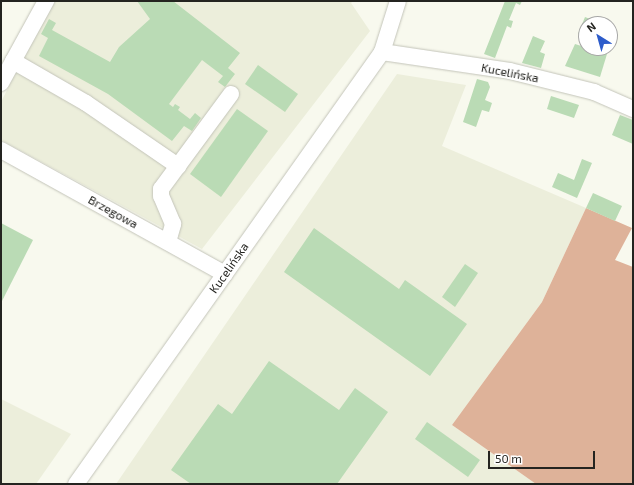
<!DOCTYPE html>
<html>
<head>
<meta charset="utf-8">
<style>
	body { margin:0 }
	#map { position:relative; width:634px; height:485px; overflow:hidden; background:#f8f9ee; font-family:"Exo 2",sans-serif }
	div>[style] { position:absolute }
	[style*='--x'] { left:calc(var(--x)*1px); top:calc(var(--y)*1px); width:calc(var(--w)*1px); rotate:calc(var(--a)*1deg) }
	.built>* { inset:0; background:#eceedb }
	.forest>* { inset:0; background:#deb299 }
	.building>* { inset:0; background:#badbb5 }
	.roads { filter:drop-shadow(0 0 1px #c3c4b9) drop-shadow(0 0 1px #c3c4b9) }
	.minor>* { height:16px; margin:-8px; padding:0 8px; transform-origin:8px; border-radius:8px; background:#fff }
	span { translate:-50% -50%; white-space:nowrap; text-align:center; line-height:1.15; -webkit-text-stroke:3.5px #fff; paint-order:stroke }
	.street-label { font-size:12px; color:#242420 }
	.frame { position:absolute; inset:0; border:2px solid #242420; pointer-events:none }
	.north { position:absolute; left:578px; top:16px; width:40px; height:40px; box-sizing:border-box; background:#fff; border:1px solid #a7a7a6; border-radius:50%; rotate:323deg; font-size:11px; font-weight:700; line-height:16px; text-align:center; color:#242420 }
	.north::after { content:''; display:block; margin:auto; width:14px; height:18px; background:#2d5cca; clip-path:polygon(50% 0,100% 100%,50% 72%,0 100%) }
	.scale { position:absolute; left:488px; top:451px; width:107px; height:18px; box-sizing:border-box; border:2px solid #242420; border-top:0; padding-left:5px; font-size:12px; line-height:14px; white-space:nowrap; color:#242420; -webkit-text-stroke:3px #fff; paint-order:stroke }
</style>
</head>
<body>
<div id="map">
	<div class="built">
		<i style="clip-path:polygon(56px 1px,353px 1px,351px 3px,370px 31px,202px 249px,1px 140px,1px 102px,49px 7px)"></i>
		<i style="clip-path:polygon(397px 74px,466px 85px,442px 146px,586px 208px,542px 302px,452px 425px,536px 484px,116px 484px)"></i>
		<i style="clip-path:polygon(1px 399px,71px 434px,36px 484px,1px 484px)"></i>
	</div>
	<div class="forest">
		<i style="clip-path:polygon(586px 208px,632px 228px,615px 260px,633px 267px,633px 484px,536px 484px,452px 425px,542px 302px)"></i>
	</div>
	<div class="building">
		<i style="clip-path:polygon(137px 1px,173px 1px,240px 53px,228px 68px,235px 74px,225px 87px,218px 82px,223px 76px,202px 60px,169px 104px,173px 107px,175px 104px,180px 107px,178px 110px,190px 119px,195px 113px,201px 118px,192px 131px,184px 126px,172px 141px,108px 94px,39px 56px,48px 38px,41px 34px,49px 19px,56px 23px,52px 30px,110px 62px,119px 47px,150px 19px)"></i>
		<i style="clip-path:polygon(505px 1px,522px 1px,520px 5px,516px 3px,509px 20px,513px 21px,511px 28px,507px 26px,495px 58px,484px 54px)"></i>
		<i style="clip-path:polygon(585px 17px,598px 22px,586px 24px,586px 38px,578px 34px)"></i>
		<i style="clip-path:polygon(533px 36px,545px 41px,540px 52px,545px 54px,541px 68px,522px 63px)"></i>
		<i style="clip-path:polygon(575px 44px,607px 54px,600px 77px,565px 66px)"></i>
		<i style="clip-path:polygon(258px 65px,298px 94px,285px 112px,245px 84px)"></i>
		<i style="clip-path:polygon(477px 79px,488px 82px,490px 87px,485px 100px,492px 103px,489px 112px,482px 110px,476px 127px,463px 122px)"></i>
		<i style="clip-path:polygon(551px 96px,579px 105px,574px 118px,547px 109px)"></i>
		<i style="clip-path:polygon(237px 109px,268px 131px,221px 197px,190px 174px)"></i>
		<i style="clip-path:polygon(620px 115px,633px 120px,633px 144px,612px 135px)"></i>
		<i style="clip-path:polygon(582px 159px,592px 163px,577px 198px,552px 187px,558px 173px,574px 180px)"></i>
		<i style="clip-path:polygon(593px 193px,622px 206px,615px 221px,586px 208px)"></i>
		<i style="clip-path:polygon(1px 223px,33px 240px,1px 303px)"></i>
		<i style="clip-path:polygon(314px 228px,399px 289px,405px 280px,467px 324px,430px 376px,284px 272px)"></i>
		<i style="clip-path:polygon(465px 264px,478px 273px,455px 307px,442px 297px)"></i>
		<i style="clip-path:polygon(269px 361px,339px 410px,355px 388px,388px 412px,337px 484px,191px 484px,171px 470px,218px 404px,232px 414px)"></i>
		<i style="clip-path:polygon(427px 422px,480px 460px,468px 477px,415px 439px)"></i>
	</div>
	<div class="roads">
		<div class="minor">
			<i style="--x:382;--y:52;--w:129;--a:8.4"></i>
			<i style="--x:510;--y:71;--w:87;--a:14"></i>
			<i style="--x:594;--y:92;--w:43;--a:23.6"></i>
			<i style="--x:13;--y:61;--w:84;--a:29.9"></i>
			<i style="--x:86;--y:103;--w:112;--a:34.4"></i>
			<i style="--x:1;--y:83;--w:94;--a:-61.2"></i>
			<i style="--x:1;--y:150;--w:256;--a:29"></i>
			<i style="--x:168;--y:242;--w:19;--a:-74"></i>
			<i style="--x:173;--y:224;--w:30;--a:-113"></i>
			<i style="--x:161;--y:196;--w:7;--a:-90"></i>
			<i style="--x:161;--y:189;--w:118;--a:-53.6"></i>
			<i style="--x:76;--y:484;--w:529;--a:-54.69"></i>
			<i style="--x:382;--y:52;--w:53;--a:-72.6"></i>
		</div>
	</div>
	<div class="street-label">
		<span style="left:510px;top:73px;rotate:11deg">Kucelińska</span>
		<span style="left:113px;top:212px;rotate:29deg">Brzegowa</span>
		<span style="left:229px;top:268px;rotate:-55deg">Kucelińska</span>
	</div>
	<div class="frame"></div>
	<div class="north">N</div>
	<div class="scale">50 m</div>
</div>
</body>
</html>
